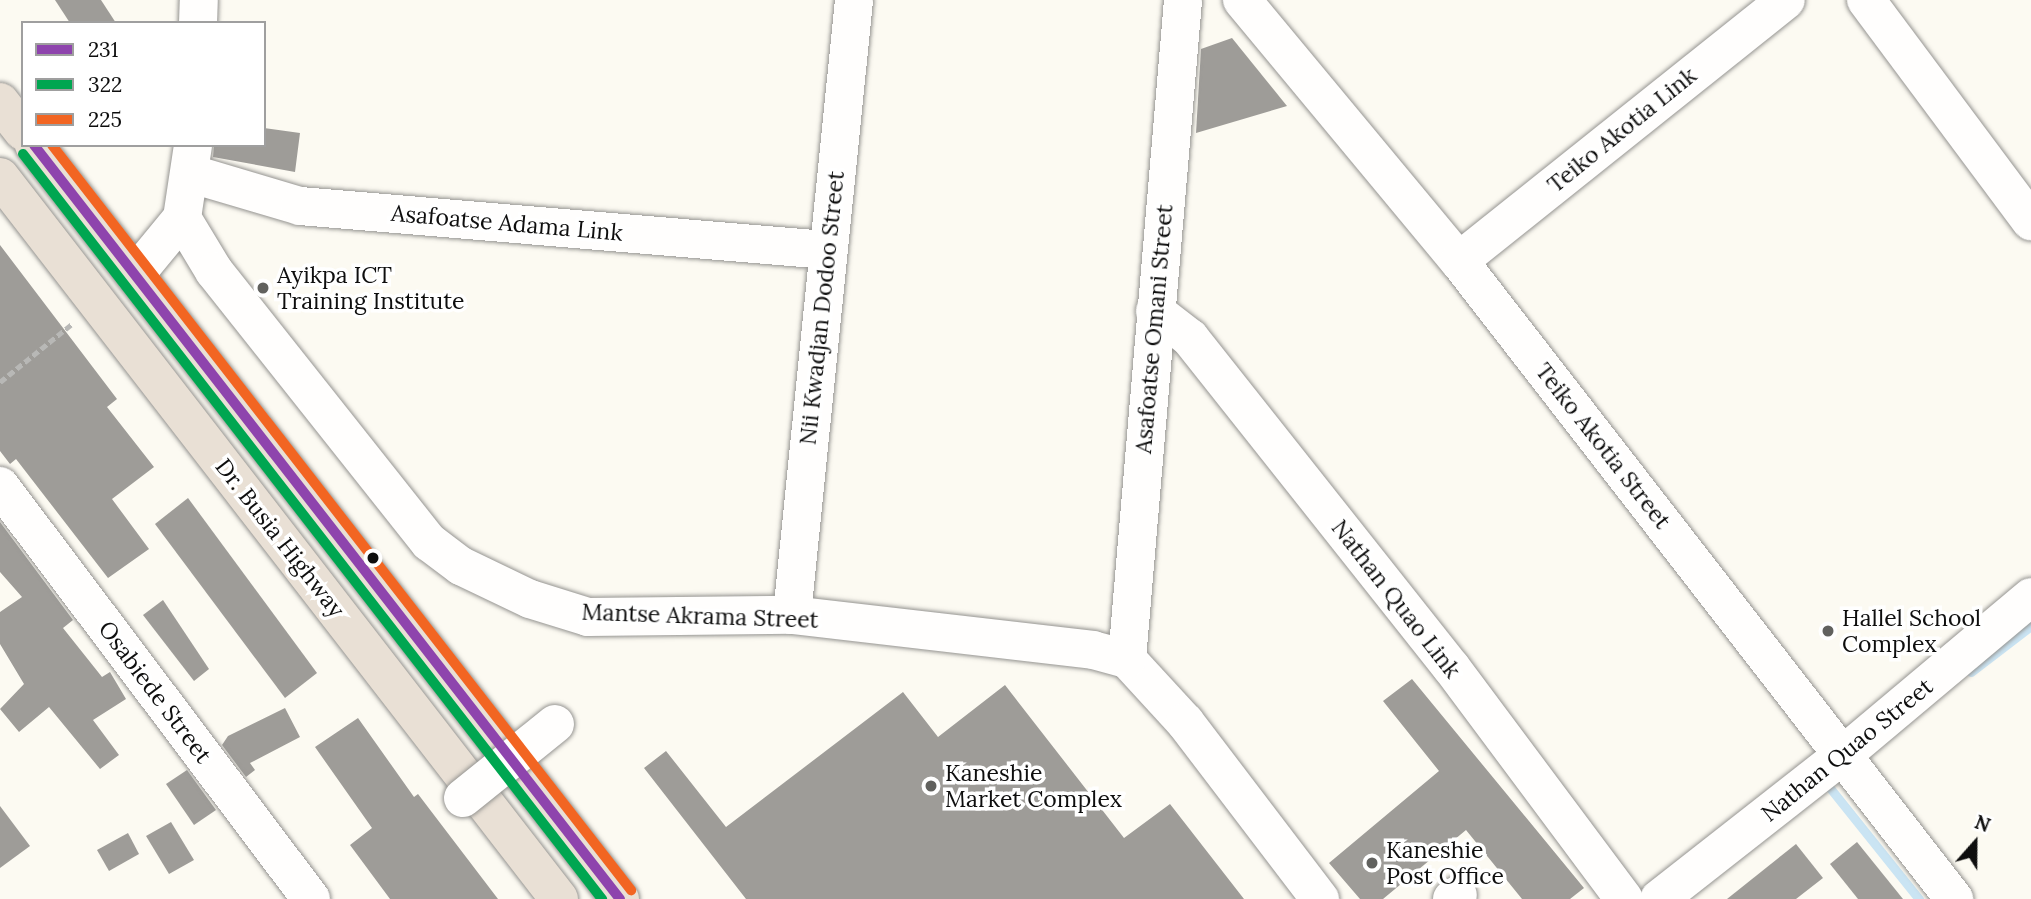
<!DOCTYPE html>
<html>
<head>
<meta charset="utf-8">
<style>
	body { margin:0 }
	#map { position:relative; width:2031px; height:899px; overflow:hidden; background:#fcfaf2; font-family:Lora,serif }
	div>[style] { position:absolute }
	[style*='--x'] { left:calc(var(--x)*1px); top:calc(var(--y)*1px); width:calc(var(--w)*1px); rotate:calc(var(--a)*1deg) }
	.stream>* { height:9px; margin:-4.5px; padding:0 4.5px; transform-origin:4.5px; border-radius:4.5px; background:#cae4f3 }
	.building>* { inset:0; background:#9e9c98 }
	.path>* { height:4.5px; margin-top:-2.25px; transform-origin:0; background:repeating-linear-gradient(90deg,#b8b8b6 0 7px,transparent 0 10.5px) }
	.roads { filter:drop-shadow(0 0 2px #959491) drop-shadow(0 0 2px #959491) }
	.minor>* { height:38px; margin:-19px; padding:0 19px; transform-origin:19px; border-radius:19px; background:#fffefd }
	.highway>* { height:38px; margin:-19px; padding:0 19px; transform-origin:19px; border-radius:19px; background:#e9e0d5 }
	.bridges { filter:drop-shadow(0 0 2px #959491) drop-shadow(0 0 2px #959491) }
	.minor-bridge>* { height:38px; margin:-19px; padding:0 19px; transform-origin:19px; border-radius:19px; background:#fffefd }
	.bus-1>* { height:10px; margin:-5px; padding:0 5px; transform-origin:5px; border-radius:5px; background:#8e44ad }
	.bus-2>* { height:10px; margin:-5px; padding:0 5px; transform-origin:5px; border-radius:5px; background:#00a651 }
	.bus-3>* { height:10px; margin:-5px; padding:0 5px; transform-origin:5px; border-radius:5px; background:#f26522 }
	.dots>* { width:19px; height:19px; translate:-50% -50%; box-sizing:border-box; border:4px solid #fff; border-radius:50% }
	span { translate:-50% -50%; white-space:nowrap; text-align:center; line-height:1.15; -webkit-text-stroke:7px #fff; paint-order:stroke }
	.street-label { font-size:23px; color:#0e0e0e }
	.poi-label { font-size:23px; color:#0e0e0e }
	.left { translate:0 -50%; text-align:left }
	.legend { position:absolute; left:21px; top:21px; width:245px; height:126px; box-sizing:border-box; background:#fff; border:2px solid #9f9f9f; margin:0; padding:9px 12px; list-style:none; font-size:21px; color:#0e0e0e }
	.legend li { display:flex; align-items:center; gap:14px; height:35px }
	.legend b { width:35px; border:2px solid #9f9f9f }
	.north { position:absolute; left:1940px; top:808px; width:70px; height:70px; -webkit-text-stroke:5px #fff; paint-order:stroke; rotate:21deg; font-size:19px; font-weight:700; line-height:28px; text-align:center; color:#0e0e0e }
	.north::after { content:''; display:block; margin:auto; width:24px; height:32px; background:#0e0e0e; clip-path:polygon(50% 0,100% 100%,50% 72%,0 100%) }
</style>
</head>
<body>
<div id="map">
	<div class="stream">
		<i style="--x:1971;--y:672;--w:76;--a:-37.5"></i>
		<i style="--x:1826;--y:783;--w:149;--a:51.3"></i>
	</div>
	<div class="building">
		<i style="clip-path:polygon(55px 0,101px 0,116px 23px,70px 23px)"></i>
		<i style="clip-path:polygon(1232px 38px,1287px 106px,1196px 133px,1201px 49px)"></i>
		<i style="clip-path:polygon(264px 128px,300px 133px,295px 172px,213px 157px,214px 145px,264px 145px)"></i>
		<i style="clip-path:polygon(0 245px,117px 399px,107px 407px,154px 467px,112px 499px,149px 549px,108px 578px,16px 459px,10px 464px,0 451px)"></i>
		<i style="clip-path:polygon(188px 498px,317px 673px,285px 698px,155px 524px)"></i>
		<i style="clip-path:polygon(0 522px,73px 620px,63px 628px,102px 677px,110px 672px,126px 699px,93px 720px,119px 755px,100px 769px,49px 707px,19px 732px,0 709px,24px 684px,0 644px,0 612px,22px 597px,0 572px)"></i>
		<i style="clip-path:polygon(163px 600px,209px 669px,194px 681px,143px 615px)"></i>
		<i style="clip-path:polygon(1412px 679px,1584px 888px,1570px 899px,1522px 899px,1466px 830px,1383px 899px,1360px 899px,1329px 863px,1439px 771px,1383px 701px)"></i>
		<i style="clip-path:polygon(1005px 685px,1124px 838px,1170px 804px,1244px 899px,746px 899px,644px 768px,666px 751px,726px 827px,903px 692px,938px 737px)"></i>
		<i style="clip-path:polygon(285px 708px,300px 737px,250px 763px,255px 770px,246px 777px,222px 745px,228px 736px)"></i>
		<i style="clip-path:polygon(358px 718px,414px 797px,418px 794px,498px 899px,390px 899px,350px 845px,372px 828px,315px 747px)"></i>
		<i style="clip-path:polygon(187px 770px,216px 810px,194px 825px,166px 784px)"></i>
		<i style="clip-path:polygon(0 806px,30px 846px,0 868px)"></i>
		<i style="clip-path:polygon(171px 822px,194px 860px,169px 874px,146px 836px)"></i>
		<i style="clip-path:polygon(128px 833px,139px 854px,109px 871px,97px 850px)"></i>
		<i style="clip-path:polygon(1857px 842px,1903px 899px,1858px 899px,1830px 864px)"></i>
		<i style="clip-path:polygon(1796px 844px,1823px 878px,1796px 899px,1727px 899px)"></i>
	</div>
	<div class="path">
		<i style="--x:0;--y:382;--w:92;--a:-38.9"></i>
	</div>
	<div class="roads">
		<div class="minor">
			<i style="--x:1242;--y:0;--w:339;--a:50.3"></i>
			<i style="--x:1459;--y:261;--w:808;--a:52.19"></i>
			<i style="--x:1866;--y:0;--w:276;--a:53.3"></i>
			<i style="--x:198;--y:23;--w:23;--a:-88"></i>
			<i style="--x:192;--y:174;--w:113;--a:16.5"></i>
			<i style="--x:300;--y:206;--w:528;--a:4.78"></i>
			<i style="--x:182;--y:218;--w:62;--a:58.9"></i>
			<i style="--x:214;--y:271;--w:346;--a:51.6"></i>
			<i style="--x:429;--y:542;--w:40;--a:37"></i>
			<i style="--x:461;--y:566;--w:76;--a:25.6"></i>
			<i style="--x:530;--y:599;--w:61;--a:17.2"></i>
			<i style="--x:588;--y:617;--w:204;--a:-0.6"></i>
			<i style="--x:792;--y:615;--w:303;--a:6.6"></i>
			<i style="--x:1093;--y:650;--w:35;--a:15"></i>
			<i style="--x:1127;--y:659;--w:86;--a:47.4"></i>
			<i style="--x:1185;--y:722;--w:223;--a:52.7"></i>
			<i style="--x:1459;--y:261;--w:418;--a:-38.6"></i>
			<i style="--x:135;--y:275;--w:74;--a:-50.5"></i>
			<i style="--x:182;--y:218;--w:74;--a:-81.4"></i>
			<i style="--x:1155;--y:311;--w:44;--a:37.6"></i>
			<i style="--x:1190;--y:338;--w:420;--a:51.6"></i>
			<i style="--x:1451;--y:667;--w:289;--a:53.3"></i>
			<i style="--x:0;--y:486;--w:517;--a:53.02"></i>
			<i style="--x:792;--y:615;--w:618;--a:-84.24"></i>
			<i style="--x:1127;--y:659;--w:661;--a:-85.14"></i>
			<i style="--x:1452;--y:899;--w:7;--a:-34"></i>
			<i style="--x:1659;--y:899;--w:235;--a:-38.1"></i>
			<i style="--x:1844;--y:754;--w:244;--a:-40"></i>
		</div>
		<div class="highway">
			<i style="--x:0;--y:102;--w:37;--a:52"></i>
			<i style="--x:34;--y:145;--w:955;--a:52.15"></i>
			<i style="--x:0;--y:177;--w:913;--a:52.25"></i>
		</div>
	</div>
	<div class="bridges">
		<div class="minor-bridge">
			<i style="--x:463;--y:798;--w:118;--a:-38.8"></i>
		</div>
	</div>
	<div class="bus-1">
		<i style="--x:34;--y:145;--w:955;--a:52.15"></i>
	</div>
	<div class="bus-2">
		<i style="--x:23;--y:154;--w:944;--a:52.15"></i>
	</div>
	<div class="bus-3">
		<i style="--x:52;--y:145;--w:944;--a:52.15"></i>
	</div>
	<div class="dots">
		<i style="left:263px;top:288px;background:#61615e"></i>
		<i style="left:373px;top:558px;background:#0e0e0e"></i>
		<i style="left:1828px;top:631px;background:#61615e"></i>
		<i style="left:931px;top:786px;background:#61615e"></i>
		<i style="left:1372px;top:863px;background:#61615e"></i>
	</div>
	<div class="street-label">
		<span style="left:1622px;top:130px;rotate:-39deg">Teiko Akotia Link</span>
		<span style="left:507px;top:223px;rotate:5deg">Asafoatse Adama Link</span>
		<span style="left:822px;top:308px;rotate:-84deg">Nii Kwadjan Dodoo Street</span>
		<span style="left:1154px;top:329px;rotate:-85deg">Asafoatse Omani Street</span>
		<span style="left:1603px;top:446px;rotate:52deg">Teiko Akotia Street</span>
		<span style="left:280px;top:538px;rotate:52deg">Dr. Busia Highway</span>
		<span style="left:1396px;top:599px;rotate:52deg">Nathan Quao Link</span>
		<span style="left:700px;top:616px;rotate:2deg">Mantse Akrama Street</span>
		<span style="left:155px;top:692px;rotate:53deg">Osabiede Street</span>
		<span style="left:1847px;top:750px;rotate:-39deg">Nathan Quao Street</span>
	</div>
	<div class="poi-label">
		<span class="left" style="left:277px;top:288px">Ayikpa ICT<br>Training Institute</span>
		<span class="left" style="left:1842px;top:631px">Hallel School<br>Complex</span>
		<span class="left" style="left:945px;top:786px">Kaneshie<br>Market Complex</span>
		<span class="left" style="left:1386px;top:863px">Kaneshie<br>Post Office</span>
	</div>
	<ul class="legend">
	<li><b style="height:9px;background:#8e44ad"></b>231</li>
	<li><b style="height:9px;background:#00a651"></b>322</li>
	<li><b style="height:9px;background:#f26522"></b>225</li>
	</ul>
	<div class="north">N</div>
</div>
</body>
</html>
